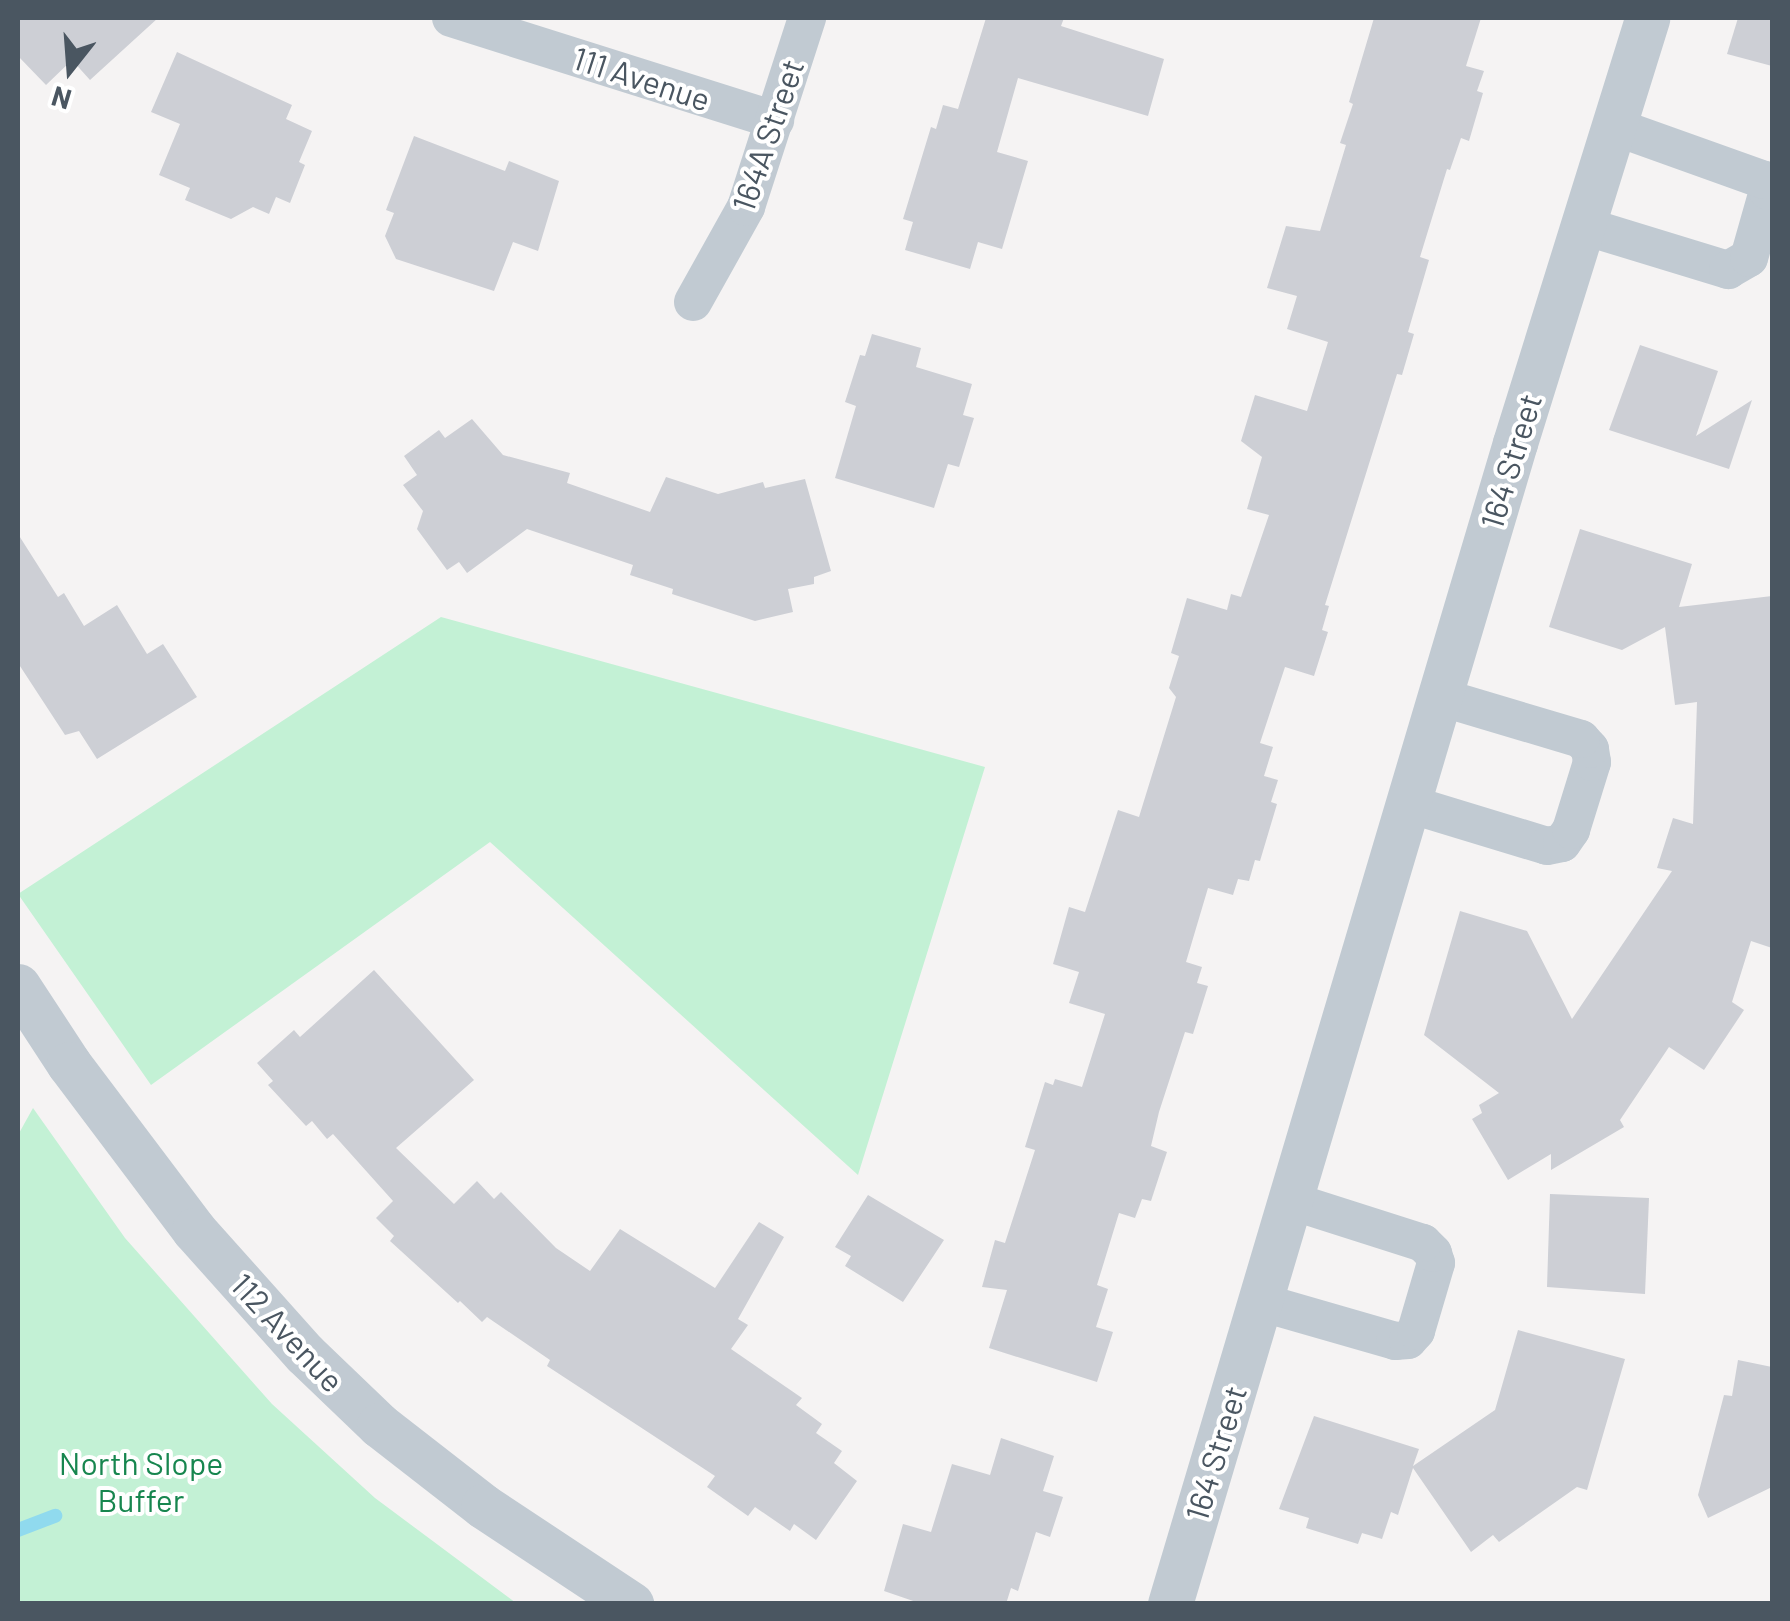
<!DOCTYPE html>
<html>
<head>
<meta charset="utf-8">
<style>
	body { margin:0 }
	#map { position:relative; width:1790px; height:1621px; overflow:hidden; background:#f5f3f3; font-family:Barlow,sans-serif }
	div>[style] { position:absolute }
	[style*='--x'] { left:calc(var(--x)*1px); top:calc(var(--y)*1px); width:calc(var(--w)*1px); rotate:calc(var(--a)*1deg) }
	.green>* { inset:0; background:#c3f1d5 }
	.stream>* { height:14px; margin:-7px; padding:0 7px; transform-origin:7px; border-radius:7px; background:#90daee }
	.building>* { inset:0; background:#cdcfd5 }
	.minor>* { height:38px; margin:-19px; padding:0 19px; transform-origin:19px; border-radius:19px; background:#c1cad2 }
	.tertiary>* { height:45px; margin:-22.5px; padding:0 22.5px; transform-origin:22.5px; border-radius:22.5px; background:#c1cad2 }
	span { translate:-50% -50%; white-space:nowrap; text-align:center; line-height:1.15; -webkit-text-stroke:8px #fff; paint-order:stroke }
	.street-label { font-size:32px; color:#4a5661 }
	.park-label { font-size:32px; color:#17864f }
	.frame { position:absolute; inset:0; border:20px solid #4a5661; pointer-events:none }
	.north { position:absolute; left:20px; top:20px; width:100px; height:100px; -webkit-text-stroke:8px #fff; paint-order:stroke; rotate:197deg; font-size:28px; font-weight:700; line-height:40px; text-align:center; color:#4a5661 }
	.north::after { content:''; display:block; margin:auto; width:35px; height:45px; background:#4a5661; clip-path:polygon(50% 0,100% 100%,50% 72%,0 100%) }
</style>
</head>
<body>
<div id="map">
	<div class="green">
		<i style="clip-path:polygon(441px 617px,985px 767px,858px 1175px,490px 842px,151px 1085px,18px 894px)"></i>
		<i style="clip-path:polygon(33px 1108px,125px 1238px,272px 1404px,375px 1498px,516px 1603px,18px 1603px,18px 1135px)"></i>
	</div>
	<div class="stream">
		<i style="--x:18;--y:1530;--w:40;--a:-21"></i>
	</div>
	<div class="building">
		<i style="clip-path:polygon(18px 18px,158px 18px,90px 80px,72px 60px,46px 85px,18px 56px)"></i>
		<i style="clip-path:polygon(986px 18px,1064px 18px,1061px 26px,1164px 59px,1148px 116px,1018px 78px,997px 152px,1028px 161px,1002px 249px,978px 242px,970px 269px,905px 250px,913px 222px,903px 219px,931px 127px,936px 129px,943px 105px,958px 109px)"></i>
		<i style="clip-path:polygon(1374px 18px,1481px 18px,1466px 66px,1484px 71px,1477px 91px,1483px 93px,1469px 141px,1461px 138px,1450px 170px,1447px 169px,1420px 257px,1429px 260px,1408px 332px,1414px 334px,1402px 375px,1397px 374px,1325px 605px,1329px 606px,1322px 630px,1328px 632px,1314px 676px,1285px 667px,1260px 743px,1273px 747px,1264px 776px,1278px 780px,1271px 802px,1277px 804px,1260px 861px,1255px 860px,1249px 881px,1238px 879px,1233px 895px,1208px 888px,1186px 962px,1202px 967px,1197px 983px,1208px 986px,1193px 1034px,1185px 1032px,1159px 1112px,1151px 1146px,1167px 1152px,1151px 1201px,1142px 1199px,1135px 1218px,1119px 1213px,1097px 1285px,1108px 1289px,1096px 1327px,1113px 1332px,1097px 1382px,989px 1348px,1007px 1290px,982px 1287px,995px 1240px,1005px 1243px,1035px 1150px,1025px 1147px,1045px 1082px,1053px 1085px,1055px 1079px,1082px 1087px,1105px 1014px,1069px 1003px,1079px 972px,1053px 964px,1069px 907px,1085px 912px,1118px 810px,1139px 817px,1176px 697px,1169px 688px,1179px 656px,1171px 653px,1187px 598px,1227px 610px,1231px 594px,1241px 597px,1269px 515px,1247px 509px,1262px 457px,1241px 441px,1255px 395px,1307px 411px,1328px 342px,1287px 329px,1297px 296px,1267px 288px,1286px 226px,1320px 231px,1346px 145px,1340px 143px,1353px 104px,1349px 102px)"></i>
		<i style="clip-path:polygon(1738px 18px,1772px 18px,1772px 66px,1727px 54px)"></i>
		<i style="clip-path:polygon(177px 52px,292px 105px,286px 119px,312px 131px,299px 162px,305px 165px,290px 203px,276px 197px,269px 214px,253px 207px,231px 219px,185px 200px,190px 188px,159px 175px,180px 124px,151px 112px)"></i>
		<i style="clip-path:polygon(414px 136px,505px 171px,509px 161px,559px 181px,538px 251px,513px 242px,494px 291px,396px 259px,385px 236px,394px 213px,386px 210px)"></i>
		<i style="clip-path:polygon(872px 334px,921px 348px,916px 367px,972px 384px,963px 415px,974px 418px,959px 467px,948px 464px,934px 508px,835px 478px,856px 406px,845px 402px,860px 355px,865px 356px)"></i>
		<i style="clip-path:polygon(1640px 345px,1718px 371px,1696px 436px,1752px 400px,1729px 469px,1609px 430px)"></i>
		<i style="clip-path:polygon(472px 419px,503px 455px,570px 473px,567px 483px,650px 512px,666px 477px,718px 494px,763px 482px,765px 488px,805px 479px,831px 571px,814px 577px,814px 584px,788px 589px,793px 612px,755px 621px,672px 594px,673px 589px,630px 575px,633px 565px,527px 529px,467px 573px,459px 562px,447px 570px,417px 529px,423px 511px,403px 485px,417px 475px,404px 456px,439px 430px,445px 438px)"></i>
		<i style="clip-path:polygon(1580px 529px,1692px 564px,1679px 607px,1772px 596px,1772px 948px,1751px 941px,1732px 1002px,1744px 1010px,1704px 1070px,1669px 1047px,1620px 1120px,1624px 1127px,1551px 1170px,1551px 1154px,1508px 1180px,1472px 1119px,1482px 1113px,1479px 1105px,1499px 1093px,1424px 1035px,1460px 911px,1527px 931px,1572px 1019px,1672px 871px,1657px 868px,1673px 818px,1693px 824px,1697px 702px,1675px 705px,1665px 627px,1622px 650px,1549px 627px)"></i>
		<i style="clip-path:polygon(18px 534px,58px 597px,64px 593px,84px 626px,117px 605px,147px 654px,163px 644px,197px 697px,97px 759px,79px 731px,65px 735px,18px 663px)"></i>
		<i style="clip-path:polygon(374px 970px,474px 1080px,396px 1148px,454px 1204px,477px 1181px,494px 1199px,501px 1192px,556px 1248px,590px 1271px,620px 1229px,715px 1288px,759px 1222px,784px 1237px,738px 1319px,748px 1325px,731px 1349px,802px 1398px,796px 1405px,822px 1424px,816px 1433px,842px 1451px,834px 1463px,857px 1481px,816px 1540px,794px 1524px,790px 1531px,755px 1507px,748px 1516px,707px 1487px,715px 1476px,547px 1366px,550px 1360px,487px 1317px,482px 1322px,460px 1301px,458px 1303px,390px 1241px,394px 1236px,376px 1218px,393px 1201px,333px 1134px,327px 1139px,312px 1121px,306px 1126px,268px 1085px,273px 1081px,257px 1063px,294px 1030px,300px 1037px)"></i>
		<i style="clip-path:polygon(1550px 1194px,1649px 1198px,1645px 1294px,1547px 1287px)"></i>
		<i style="clip-path:polygon(868px 1195px,944px 1240px,903px 1302px,845px 1266px,851px 1256px,835px 1247px)"></i>
		<i style="clip-path:polygon(1518px 1330px,1625px 1359px,1587px 1490px,1577px 1487px,1499px 1542px,1493px 1535px,1471px 1552px,1413px 1468px,1398px 1515px,1391px 1512px,1382px 1539px,1362px 1533px,1358px 1544px,1306px 1528px,1309px 1518px,1279px 1509px,1314px 1416px,1419px 1449px,1413px 1466px,1495px 1410px)"></i>
		<i style="clip-path:polygon(1738px 1360px,1772px 1367px,1772px 1487px,1708px 1518px,1698px 1495px,1724px 1395px,1732px 1396px)"></i>
		<i style="clip-path:polygon(1001px 1438px,1054px 1456px,1043px 1491px,1063px 1497px,1050px 1537px,1036px 1532px,1018px 1591px,1011px 1588px,1006px 1604px,922px 1604px,884px 1591px,903px 1524px,931px 1532px,952px 1464px,990px 1475px)"></i>
	</div>
	<div class="minor">
		<i style="--x:451;--y:18;--w:340;--a:17.5"></i>
		<i style="--x:1584;--y:226;--w:151;--a:17"></i>
		<i style="--x:1728;--y:270;--w:24;--a:-30"></i>
		<i style="--x:1749;--y:258;--w:70;--a:-74.2"></i>
		<i style="--x:1768;--y:191;--w:12;--a:-110"></i>
		<i style="--x:1764;--y:180;--w:160;--a:-160.3"></i>
		<i style="--x:693;--y:302;--w:109;--a:-60.8"></i>
		<i style="--x:746;--y:207;--w:199;--a:-72.1"></i>
		<i style="--x:1409;--y:804;--w:144;--a:16.9"></i>
		<i style="--x:1547;--y:846;--w:15;--a:-11"></i>
		<i style="--x:1562;--y:843;--w:16;--a:-55"></i>
		<i style="--x:1571;--y:830;--w:71;--a:-72.8"></i>
		<i style="--x:1592;--y:762;--w:13;--a:-99"></i>
		<i style="--x:1590;--y:749;--w:13;--a:-132"></i>
		<i style="--x:1581;--y:739;--w:147;--a:-163.4"></i>
		<i style="--x:1260;--y:1302;--w:141;--a:16.1"></i>
		<i style="--x:1395;--y:1341;--w:13;--a:-4"></i>
		<i style="--x:1408;--y:1340;--w:12;--a:-48"></i>
		<i style="--x:1416;--y:1331;--w:71;--a:-73.6"></i>
		<i style="--x:1436;--y:1263;--w:10;--a:-107"></i>
		<i style="--x:1433;--y:1253;--w:14;--a:-135"></i>
		<i style="--x:1423;--y:1243;--w:139;--a:-162.3"></i>
	</div>
	<div class="tertiary">
		<i style="--x:18;--y:986;--w:93;--a:56.8"></i>
		<i style="--x:69;--y:1064;--w:208;--a:53"></i>
		<i style="--x:194;--y:1230;--w:166;--a:48.2"></i>
		<i style="--x:305;--y:1354;--w:103;--a:43.8"></i>
		<i style="--x:379;--y:1425;--w:132;--a:37.9"></i>
		<i style="--x:483;--y:1506;--w:178;--a:33.5"></i>
		<i style="--x:1170;--y:1604;--w:1211;--a:-73.45"></i>
		<i style="--x:1515;--y:443;--w:445;--a:-72.7"></i>
	</div>
	<div class="street-label">
		<span style="left:642px;top:78px;rotate:18deg">111 Avenue</span>
		<span style="left:767px;top:135px;rotate:-71deg">164A Street</span>
		<span style="left:1510px;top:461px;rotate:-73deg">164 Street</span>
		<span style="left:288px;top:1332px;rotate:47deg">112 Avenue</span>
		<span style="left:1215px;top:1453px;rotate:-73deg">164 Street</span>
	</div>
	<div class="park-label">
		<span style="left:141px;top:1481px">North Slope<br>Buffer</span>
	</div>
	<div class="frame"></div>
	<div class="north">N</div>
</div>
</body>
</html>
